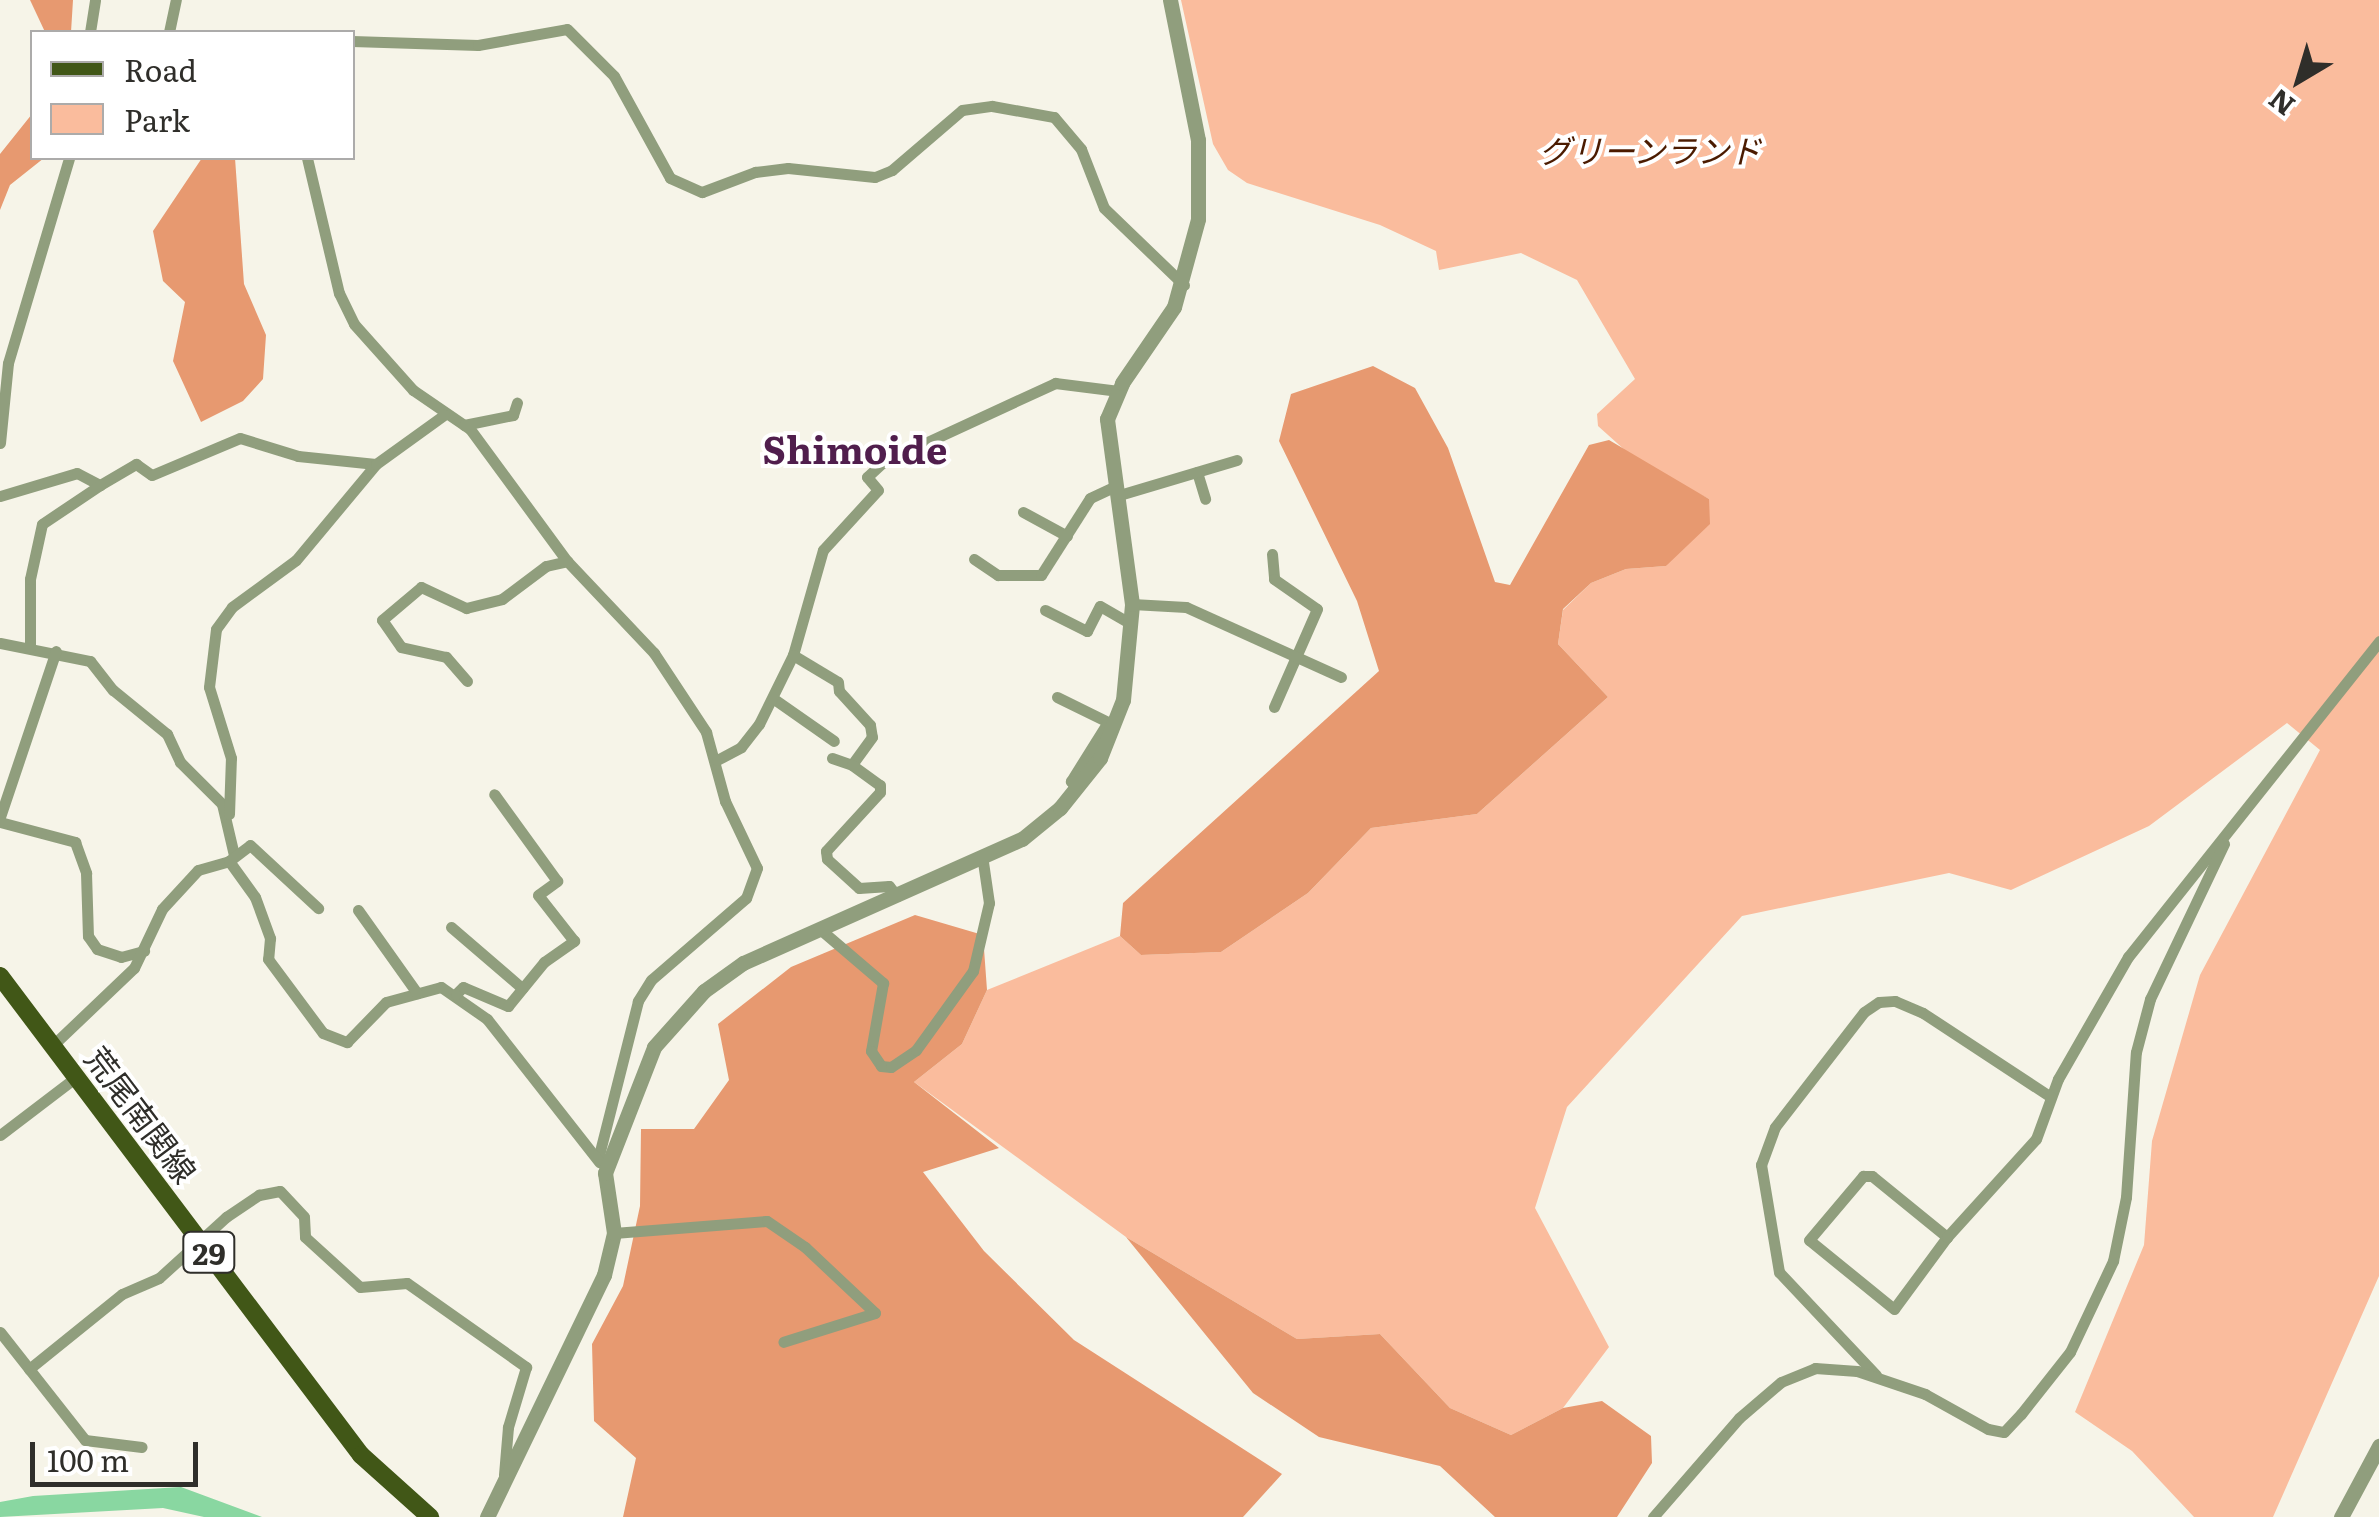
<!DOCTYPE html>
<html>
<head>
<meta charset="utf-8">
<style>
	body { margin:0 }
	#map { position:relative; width:2379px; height:1517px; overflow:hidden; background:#f6f4e8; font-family:Literata,"Noto Sans JP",serif }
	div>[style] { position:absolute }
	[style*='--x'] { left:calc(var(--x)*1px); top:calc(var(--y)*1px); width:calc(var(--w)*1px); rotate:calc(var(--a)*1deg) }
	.green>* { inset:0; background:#fabc9d }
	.forest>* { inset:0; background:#e79970 }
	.water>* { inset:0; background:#89d7a1 }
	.minor>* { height:11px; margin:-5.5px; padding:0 5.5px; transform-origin:5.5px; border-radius:5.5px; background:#909e7d }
	.tertiary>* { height:15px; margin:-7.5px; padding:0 7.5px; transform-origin:7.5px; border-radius:7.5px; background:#909e7d }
	.primary>* { height:18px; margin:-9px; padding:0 9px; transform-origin:9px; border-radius:9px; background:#415717 }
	span { translate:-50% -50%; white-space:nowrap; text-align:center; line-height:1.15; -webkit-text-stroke:8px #fff; paint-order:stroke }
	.shield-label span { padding:2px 8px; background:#fff; border:2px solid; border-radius:8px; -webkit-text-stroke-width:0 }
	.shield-label { font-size:30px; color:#2f2e2a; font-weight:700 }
	.park-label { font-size:32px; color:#4b1b00; font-style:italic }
	.street-label { font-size:32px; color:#2f2e2a }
	.quarter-label { font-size:38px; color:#501e4d; font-weight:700 }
	.legend { position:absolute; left:30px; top:30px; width:325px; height:130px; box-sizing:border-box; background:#fff; border:2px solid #acabaa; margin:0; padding:12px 18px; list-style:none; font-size:30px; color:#2f2e2a }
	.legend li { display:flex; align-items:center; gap:20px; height:50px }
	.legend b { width:50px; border:2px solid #acabaa }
	.north { position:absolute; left:2249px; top:30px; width:100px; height:100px; -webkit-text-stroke:8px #fff; paint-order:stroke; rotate:218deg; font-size:28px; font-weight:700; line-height:40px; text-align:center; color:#2f2e2a }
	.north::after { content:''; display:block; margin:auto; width:35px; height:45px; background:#2f2e2a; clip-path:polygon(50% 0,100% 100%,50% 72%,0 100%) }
	.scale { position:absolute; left:30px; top:1442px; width:168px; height:45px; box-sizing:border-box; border:5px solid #2f2e2a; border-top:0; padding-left:12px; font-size:30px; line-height:35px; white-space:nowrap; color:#2f2e2a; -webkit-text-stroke:8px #fff; paint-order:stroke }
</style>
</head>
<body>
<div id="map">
	<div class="green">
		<i style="clip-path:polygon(1181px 0,2379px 0,2379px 1276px,2273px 1517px,2194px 1517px,2132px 1451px,2075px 1412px,2144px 1245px,2152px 1141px,2200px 975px,2320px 750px,2287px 723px,2149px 826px,2011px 890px,1949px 873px,1742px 916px,1567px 1107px,1535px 1208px,1609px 1347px,1563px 1408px,1511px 1435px,1450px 1408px,1380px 1334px,1297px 1339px,1126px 1237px,914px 1082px,962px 1044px,987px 990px,1120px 936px,1141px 955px,1221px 952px,1308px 893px,1371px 828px,1477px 814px,1608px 697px,1558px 644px,1563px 610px,1591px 583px,1626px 569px,1666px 566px,1709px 499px,1637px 461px,1598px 426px,1597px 414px,1635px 379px,1577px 280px,1521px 253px,1439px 270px,1436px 251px,1380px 225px,1247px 183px,1228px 170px,1213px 144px)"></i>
	</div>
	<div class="forest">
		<i style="clip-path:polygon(30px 0,73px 0,71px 32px,45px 32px)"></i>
		<i style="clip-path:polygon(32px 114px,32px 158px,44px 158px,10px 185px,0 210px,0 154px)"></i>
		<i style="clip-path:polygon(202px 158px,235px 158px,244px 284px,266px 335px,263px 379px,243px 401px,201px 422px,173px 361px,185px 302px,163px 281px,153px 231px)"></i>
		<i style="clip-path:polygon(1373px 366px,1415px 388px,1448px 448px,1495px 582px,1510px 585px,1589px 445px,1609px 440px,1709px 499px,1710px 524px,1666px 566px,1626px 569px,1591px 583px,1563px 609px,1558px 644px,1608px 697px,1477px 814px,1371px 828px,1308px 893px,1221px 952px,1141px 955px,1120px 936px,1123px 903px,1379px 671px,1357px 601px,1279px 441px,1291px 394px)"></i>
		<i style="clip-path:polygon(915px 915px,983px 935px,987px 990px,962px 1044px,914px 1082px,999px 1148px,923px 1172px,984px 1251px,1074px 1340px,1282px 1474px,1243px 1517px,623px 1517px,636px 1458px,594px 1421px,592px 1344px,623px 1286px,640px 1206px,641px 1129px,694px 1129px,729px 1080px,718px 1024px,791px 967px)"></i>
		<i style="clip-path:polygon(1126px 1237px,1297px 1339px,1380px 1334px,1450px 1408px,1511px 1435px,1563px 1408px,1602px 1401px,1651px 1436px,1652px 1463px,1617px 1517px,1495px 1517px,1440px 1466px,1319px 1437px,1253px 1393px)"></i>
	</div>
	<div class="water">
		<i style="clip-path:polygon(181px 1487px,262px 1517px,204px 1517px,163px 1508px,0 1517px,0 1502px,33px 1496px)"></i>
	</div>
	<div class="minor">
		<i style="--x:90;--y:32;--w:32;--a:-81"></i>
		<i style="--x:169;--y:32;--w:33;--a:-78"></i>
		<i style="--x:352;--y:41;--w:126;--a:1.8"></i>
		<i style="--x:478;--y:45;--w:90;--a:-10.2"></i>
		<i style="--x:567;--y:29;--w:66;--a:45"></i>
		<i style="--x:614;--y:76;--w:116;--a:61.2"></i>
		<i style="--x:670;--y:178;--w:35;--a:24"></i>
		<i style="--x:702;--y:192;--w:57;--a:-20.7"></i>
		<i style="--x:755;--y:172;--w:33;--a:-7"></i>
		<i style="--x:788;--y:168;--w:87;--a:5.9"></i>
		<i style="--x:875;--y:177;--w:18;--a:-22"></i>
		<i style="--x:892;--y:170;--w:92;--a:-40.6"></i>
		<i style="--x:962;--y:110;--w:30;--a:-8"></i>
		<i style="--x:992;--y:106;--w:63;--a:10.1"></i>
		<i style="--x:1054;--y:117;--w:42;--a:49.8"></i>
		<i style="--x:1081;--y:149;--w:63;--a:68.7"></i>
		<i style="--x:1104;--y:208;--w:111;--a:43.9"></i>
		<i style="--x:307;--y:158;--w:139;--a:76.7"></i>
		<i style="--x:339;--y:293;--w:34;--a:64"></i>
		<i style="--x:354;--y:324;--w:89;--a:48.2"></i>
		<i style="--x:413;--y:390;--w:69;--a:34.4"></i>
		<i style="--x:470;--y:429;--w:164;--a:53.7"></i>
		<i style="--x:567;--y:561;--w:127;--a:46.6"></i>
		<i style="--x:654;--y:653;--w:95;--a:56.6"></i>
		<i style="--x:706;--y:732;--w:72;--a:74.6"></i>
		<i style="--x:725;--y:801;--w:74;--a:64.5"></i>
		<i style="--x:757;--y:868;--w:32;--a:110"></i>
		<i style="--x:746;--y:898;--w:125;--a:139.2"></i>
		<i style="--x:651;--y:980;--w:25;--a:122"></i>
		<i style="--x:638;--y:1001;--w:163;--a:104.2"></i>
		<i style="--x:464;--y:425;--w:50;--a:-11.5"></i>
		<i style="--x:513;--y:415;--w:13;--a:-72"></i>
		<i style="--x:0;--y:443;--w:80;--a:-84.3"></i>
		<i style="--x:8;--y:363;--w:214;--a:-73.4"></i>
		<i style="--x:1197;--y:472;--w:28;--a:73"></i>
		<i style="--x:0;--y:496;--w:80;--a:-16.6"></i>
		<i style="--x:77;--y:473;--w:26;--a:28"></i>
		<i style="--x:100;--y:485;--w:42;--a:-30.3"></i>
		<i style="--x:136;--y:464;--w:19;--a:35"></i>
		<i style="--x:152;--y:475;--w:95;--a:-22.8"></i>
		<i style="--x:240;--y:438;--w:61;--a:17.2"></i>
		<i style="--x:298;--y:456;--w:78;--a:5.9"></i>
		<i style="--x:1116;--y:496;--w:126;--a:-16.6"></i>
		<i style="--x:1023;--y:512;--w:50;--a:28.6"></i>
		<i style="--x:1272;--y:554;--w:25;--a:85"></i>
		<i style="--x:1274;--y:579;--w:52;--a:34.9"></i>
		<i style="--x:1317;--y:609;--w:107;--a:113.7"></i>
		<i style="--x:974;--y:559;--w:29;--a:34"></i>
		<i style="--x:998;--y:575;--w:43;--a:0"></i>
		<i style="--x:1041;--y:575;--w:91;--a:-57.5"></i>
		<i style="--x:1090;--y:498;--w:26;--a:-25"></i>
		<i style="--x:1132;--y:604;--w:54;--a:3.2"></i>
		<i style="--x:1186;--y:607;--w:170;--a:24.3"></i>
		<i style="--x:1045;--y:610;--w:47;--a:26.6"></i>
		<i style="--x:1087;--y:631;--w:28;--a:-63"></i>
		<i style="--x:1100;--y:606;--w:36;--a:30"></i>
		<i style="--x:0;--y:643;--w:92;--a:11.3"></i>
		<i style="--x:90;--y:661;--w:37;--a:52"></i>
		<i style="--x:113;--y:690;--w:70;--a:39.2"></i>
		<i style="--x:167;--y:734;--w:31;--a:65"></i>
		<i style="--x:180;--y:762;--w:59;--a:45"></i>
		<i style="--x:222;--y:804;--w:52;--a:76.8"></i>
		<i style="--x:30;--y:647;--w:68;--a:-90"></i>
		<i style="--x:30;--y:579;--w:56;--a:-77.7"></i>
		<i style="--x:42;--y:524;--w:70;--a:-33.9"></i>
		<i style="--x:793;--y:655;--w:109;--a:-74.1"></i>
		<i style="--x:823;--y:550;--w:81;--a:-47.5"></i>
		<i style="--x:878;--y:490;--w:17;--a:-130"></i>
		<i style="--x:867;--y:477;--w:21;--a:-43"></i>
		<i style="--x:882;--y:463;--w:191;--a:-24.8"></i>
		<i style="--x:1055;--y:383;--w:64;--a:7.2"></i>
		<i style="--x:467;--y:681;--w:32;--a:-131"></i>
		<i style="--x:446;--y:657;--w:46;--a:-167.5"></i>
		<i style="--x:401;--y:647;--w:33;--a:-125"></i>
		<i style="--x:382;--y:620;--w:51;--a:-40.2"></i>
		<i style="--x:421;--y:587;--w:50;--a:25"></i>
		<i style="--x:466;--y:608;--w:37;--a:-14"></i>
		<i style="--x:502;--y:599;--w:55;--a:-36.9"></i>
		<i style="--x:546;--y:566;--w:22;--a:-13"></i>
		<i style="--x:1057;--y:697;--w:57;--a:26.1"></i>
		<i style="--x:1108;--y:722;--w:70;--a:122.1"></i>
		<i style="--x:1071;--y:781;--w:10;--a:53"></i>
		<i style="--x:774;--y:699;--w:73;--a:35"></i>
		<i style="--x:832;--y:758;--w:21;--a:19"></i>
		<i style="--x:717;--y:760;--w:27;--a:-28"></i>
		<i style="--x:741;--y:747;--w:29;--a:-52"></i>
		<i style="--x:759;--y:724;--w:77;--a:-63.8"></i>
		<i style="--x:793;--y:655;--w:52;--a:31"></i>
		<i style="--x:838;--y:682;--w:9;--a:84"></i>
		<i style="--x:839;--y:691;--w:46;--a:47.6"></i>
		<i style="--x:870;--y:725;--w:12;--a:81"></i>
		<i style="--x:872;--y:737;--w:34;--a:126"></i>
		<i style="--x:852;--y:765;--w:34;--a:36"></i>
		<i style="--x:880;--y:785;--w:7;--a:90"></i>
		<i style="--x:880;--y:792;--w:80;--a:132.5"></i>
		<i style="--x:826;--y:851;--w:8;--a:83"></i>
		<i style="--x:827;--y:859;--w:43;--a:42.2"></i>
		<i style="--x:859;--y:888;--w:30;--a:-4"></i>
		<i style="--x:889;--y:886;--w:13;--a:51"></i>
		<i style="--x:229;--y:814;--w:56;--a:-88"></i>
		<i style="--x:231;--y:758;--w:74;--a:-107.2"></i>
		<i style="--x:209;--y:687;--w:58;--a:-83.1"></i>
		<i style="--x:216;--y:629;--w:27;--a:-54"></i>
		<i style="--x:232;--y:607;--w:79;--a:-36.3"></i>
		<i style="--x:296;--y:560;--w:125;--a:-50.2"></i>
		<i style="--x:376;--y:464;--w:84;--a:-35.8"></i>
		<i style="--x:0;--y:817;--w:175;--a:-71.4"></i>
		<i style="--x:0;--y:822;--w:78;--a:14.9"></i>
		<i style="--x:75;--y:842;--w:33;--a:70"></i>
		<i style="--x:86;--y:873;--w:63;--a:88.2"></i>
		<i style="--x:88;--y:936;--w:16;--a:55"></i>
		<i style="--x:97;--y:949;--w:25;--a:18"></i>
		<i style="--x:121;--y:957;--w:24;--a:-15"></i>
		<i style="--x:229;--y:861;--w:44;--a:54.2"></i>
		<i style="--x:255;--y:897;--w:44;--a:69.9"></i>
		<i style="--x:270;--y:938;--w:21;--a:95"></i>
		<i style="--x:268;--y:959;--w:92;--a:53.4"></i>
		<i style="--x:323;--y:1033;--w:26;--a:21"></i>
		<i style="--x:347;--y:1042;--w:56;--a:-45.7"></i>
		<i style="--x:386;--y:1002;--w:57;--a:-15.3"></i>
		<i style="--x:441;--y:987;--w:56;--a:34.8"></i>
		<i style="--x:487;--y:1019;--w:182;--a:51.9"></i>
		<i style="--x:358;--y:910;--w:102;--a:54.6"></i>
		<i style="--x:451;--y:927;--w:94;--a:40.7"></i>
		<i style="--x:821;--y:930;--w:82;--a:40.5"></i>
		<i style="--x:883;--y:983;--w:69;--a:100"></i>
		<i style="--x:871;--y:1051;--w:18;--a:56"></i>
		<i style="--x:881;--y:1066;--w:10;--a:6"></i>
		<i style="--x:891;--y:1067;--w:30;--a:-34"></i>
		<i style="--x:916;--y:1050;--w:97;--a:-54.2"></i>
		<i style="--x:973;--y:971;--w:70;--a:-76.8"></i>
		<i style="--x:989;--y:903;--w:41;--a:-98.3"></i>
		<i style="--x:456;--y:994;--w:10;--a:-45"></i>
		<i style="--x:463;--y:987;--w:49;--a:22.9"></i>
		<i style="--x:508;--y:1006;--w:57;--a:-50.7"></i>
		<i style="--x:544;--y:962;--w:37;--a:-35"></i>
		<i style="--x:574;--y:941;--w:58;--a:-128"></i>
		<i style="--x:538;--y:895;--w:24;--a:-36"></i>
		<i style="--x:557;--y:881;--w:107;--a:-125.9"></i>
		<i style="--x:52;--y:1046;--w:113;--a:-43.6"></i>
		<i style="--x:134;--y:968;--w:65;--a:-64.6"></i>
		<i style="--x:162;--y:909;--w:53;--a:-47.3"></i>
		<i style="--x:198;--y:870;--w:32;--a:-16"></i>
		<i style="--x:229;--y:861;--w:26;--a:-37"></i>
		<i style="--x:250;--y:845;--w:93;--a:42.8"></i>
		<i style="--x:0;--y:1135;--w:96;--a:-37.3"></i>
		<i style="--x:1863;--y:1176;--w:9;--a:0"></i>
		<i style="--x:1872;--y:1176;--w:97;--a:39.1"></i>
		<i style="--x:1947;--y:1237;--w:89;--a:126.4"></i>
		<i style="--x:1894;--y:1309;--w:109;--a:-140.9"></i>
		<i style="--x:1809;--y:1240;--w:84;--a:-49.8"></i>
		<i style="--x:614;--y:1233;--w:153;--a:-4.5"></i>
		<i style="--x:767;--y:1221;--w:46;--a:34.4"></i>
		<i style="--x:805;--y:1247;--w:96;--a:43.3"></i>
		<i style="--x:875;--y:1313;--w:96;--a:162.5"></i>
		<i style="--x:1947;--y:1237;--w:132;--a:-47.8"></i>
		<i style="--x:2036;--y:1139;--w:64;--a:-69.9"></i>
		<i style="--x:2058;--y:1079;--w:141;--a:-60.2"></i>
		<i style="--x:2128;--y:957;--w:404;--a:-51.5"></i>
		<i style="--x:0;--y:1332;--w:137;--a:51.8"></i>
		<i style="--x:85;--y:1440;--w:57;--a:7"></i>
		<i style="--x:29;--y:1369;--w:119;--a:-38.9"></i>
		<i style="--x:122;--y:1294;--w:40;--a:-23.4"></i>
		<i style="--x:159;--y:1278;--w:91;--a:-42.3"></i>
		<i style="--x:226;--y:1217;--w:40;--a:-34"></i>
		<i style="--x:259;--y:1195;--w:21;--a:-11"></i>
		<i style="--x:280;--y:1191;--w:35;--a:47"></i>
		<i style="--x:304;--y:1217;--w:20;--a:87"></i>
		<i style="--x:305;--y:1237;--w:74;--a:42.3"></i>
		<i style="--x:360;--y:1287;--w:47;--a:-4.9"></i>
		<i style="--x:407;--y:1283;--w:146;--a:35.2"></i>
		<i style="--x:526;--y:1367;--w:63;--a:106.7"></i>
		<i style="--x:508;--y:1427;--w:48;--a:94.8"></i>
		<i style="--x:1876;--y:1375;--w:141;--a:-133.3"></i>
		<i style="--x:1779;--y:1272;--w:109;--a:-99.5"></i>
		<i style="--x:1761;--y:1165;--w:40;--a:-69.8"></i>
		<i style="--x:1775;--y:1127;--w:145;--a:-52.3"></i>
		<i style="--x:1864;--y:1012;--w:18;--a:-34"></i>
		<i style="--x:1879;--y:1002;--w:16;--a:-4"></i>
		<i style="--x:1895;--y:1001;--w:30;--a:23"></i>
		<i style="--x:1923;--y:1013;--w:153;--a:33.3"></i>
		<i style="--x:1653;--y:1517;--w:131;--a:-49"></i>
		<i style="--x:1739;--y:1418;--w:55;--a:-40.6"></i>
		<i style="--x:1781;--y:1382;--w:37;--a:-22"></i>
		<i style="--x:1815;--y:1368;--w:42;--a:4.1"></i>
		<i style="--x:1857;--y:1371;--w:72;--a:18.7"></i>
		<i style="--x:1925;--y:1394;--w:72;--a:29.1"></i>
		<i style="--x:1988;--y:1429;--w:16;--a:11"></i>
		<i style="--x:2004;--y:1432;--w:25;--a:-47"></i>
		<i style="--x:2021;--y:1414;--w:79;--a:-51.7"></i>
		<i style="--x:2070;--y:1352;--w:101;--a:-64.7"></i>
		<i style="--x:2113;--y:1261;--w:65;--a:-78.5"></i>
		<i style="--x:2126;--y:1197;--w:145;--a:-86.1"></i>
		<i style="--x:2136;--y:1052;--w:55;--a:-75.2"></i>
		<i style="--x:2150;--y:999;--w:172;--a:-64.5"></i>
	</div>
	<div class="tertiary">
		<i style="--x:487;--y:1517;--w:269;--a:-64.2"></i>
		<i style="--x:604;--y:1275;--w:43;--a:-76.6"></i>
		<i style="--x:614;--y:1233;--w:61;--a:-98.5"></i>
		<i style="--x:605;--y:1173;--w:135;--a:-68.7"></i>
		<i style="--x:654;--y:1047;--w:75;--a:-48.2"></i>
		<i style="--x:704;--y:991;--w:48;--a:-35.7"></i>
		<i style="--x:743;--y:963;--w:305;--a:-24"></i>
		<i style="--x:1022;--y:839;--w:49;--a:-39.2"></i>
		<i style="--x:1060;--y:808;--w:64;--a:-51.3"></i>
		<i style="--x:1100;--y:758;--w:62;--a:-68.4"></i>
		<i style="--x:1123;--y:700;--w:96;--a:-84.6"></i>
		<i style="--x:1132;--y:604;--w:187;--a:-97.7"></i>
		<i style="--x:1107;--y:419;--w:39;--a:-67"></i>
		<i style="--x:1122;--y:383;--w:92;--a:-55.6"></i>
		<i style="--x:1174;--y:307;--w:91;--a:-74.7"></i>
		<i style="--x:1198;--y:219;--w:79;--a:-90"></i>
		<i style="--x:1198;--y:140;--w:143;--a:-101.3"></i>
		<i style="--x:2341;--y:1517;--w:81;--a:-61.8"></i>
	</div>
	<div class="primary">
		<i style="--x:0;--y:976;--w:600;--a:53"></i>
		<i style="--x:361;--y:1455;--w:93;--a:41.9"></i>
	</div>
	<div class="shield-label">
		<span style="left:209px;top:1252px">29</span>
	</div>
	<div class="park-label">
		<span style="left:1650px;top:149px">グリーンランド</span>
	</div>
	<div class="street-label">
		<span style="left:142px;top:1114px;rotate:53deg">荒尾南関線</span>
	</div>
	<div class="quarter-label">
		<span style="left:855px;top:448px">Shimoide</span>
	</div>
	<ul class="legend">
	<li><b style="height:12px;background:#415717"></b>Road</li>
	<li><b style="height:28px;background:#fabc9d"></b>Park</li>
	</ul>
	<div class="north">N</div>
	<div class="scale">100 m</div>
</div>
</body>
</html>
